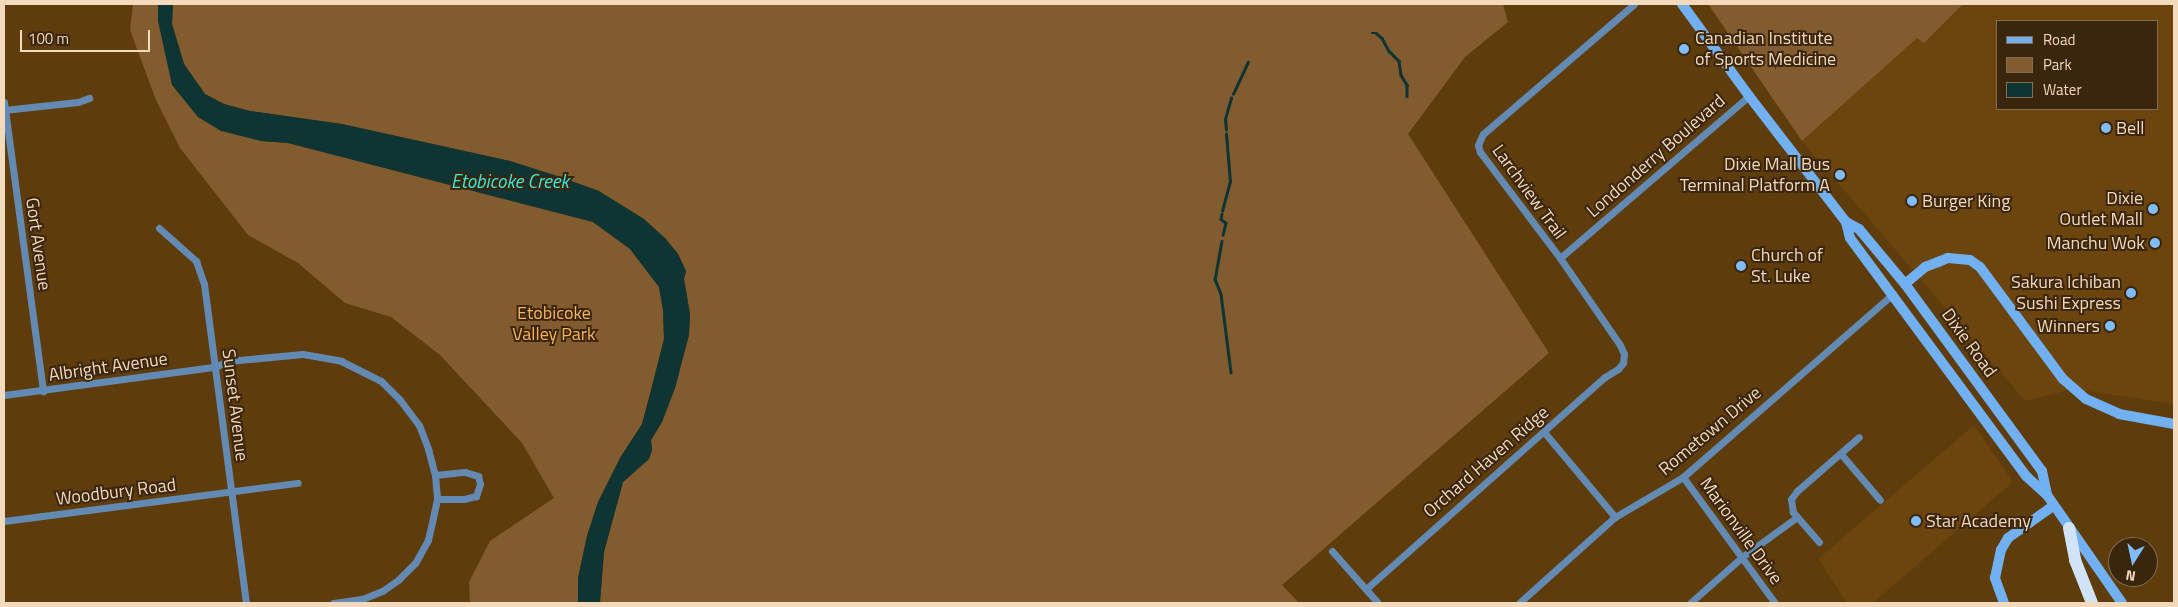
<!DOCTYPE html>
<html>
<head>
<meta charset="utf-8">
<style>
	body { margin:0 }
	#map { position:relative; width:2178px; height:607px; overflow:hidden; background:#5e3c0b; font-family:"Titillium Web",sans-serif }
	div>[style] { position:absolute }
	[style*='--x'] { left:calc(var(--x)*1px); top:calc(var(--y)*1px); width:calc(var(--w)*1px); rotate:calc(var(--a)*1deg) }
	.built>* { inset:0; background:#6c440d }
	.green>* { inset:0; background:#825c2e }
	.water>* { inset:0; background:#0e3533 }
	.stream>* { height:2.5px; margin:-1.25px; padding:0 1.25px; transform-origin:1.25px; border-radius:1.25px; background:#0e3533 }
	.minor>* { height:7px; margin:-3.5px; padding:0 3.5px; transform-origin:3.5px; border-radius:3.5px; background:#638ab3 }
	.secondary>* { height:10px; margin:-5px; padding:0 5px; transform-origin:5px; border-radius:5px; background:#71b1f1 }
	.motorway>* { height:12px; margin:-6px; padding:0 6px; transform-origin:6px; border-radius:6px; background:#d1e3f7 }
	.dots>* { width:14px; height:14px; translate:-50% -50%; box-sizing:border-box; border:2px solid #3a260d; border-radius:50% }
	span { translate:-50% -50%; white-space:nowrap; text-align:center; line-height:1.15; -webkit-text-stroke:4px #3a260d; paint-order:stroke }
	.poi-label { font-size:18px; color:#f4dabd }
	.left { translate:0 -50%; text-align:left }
	.right { translate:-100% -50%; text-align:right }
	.street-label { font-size:18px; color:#f4dabd }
	.park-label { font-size:18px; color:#fdb357 }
	.water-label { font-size:19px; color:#36eae1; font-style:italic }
	.frame { position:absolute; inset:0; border:5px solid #f4dabd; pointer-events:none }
	.legend { position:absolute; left:1996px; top:20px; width:162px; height:90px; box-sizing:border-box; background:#3a260d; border:1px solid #846e53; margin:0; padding:6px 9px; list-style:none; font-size:15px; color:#f4dabd }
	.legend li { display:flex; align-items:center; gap:10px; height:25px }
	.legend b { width:25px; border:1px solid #846e53 }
	.north { position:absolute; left:2108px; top:537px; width:50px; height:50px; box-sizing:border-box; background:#3a260d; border:1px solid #846e53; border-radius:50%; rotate:190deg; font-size:14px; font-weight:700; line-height:20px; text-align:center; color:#f4dabd }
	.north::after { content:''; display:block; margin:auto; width:18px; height:22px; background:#80bdfa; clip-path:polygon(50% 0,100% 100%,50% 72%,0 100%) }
	.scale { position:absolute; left:20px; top:30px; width:130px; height:22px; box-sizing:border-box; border:2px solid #f4dabd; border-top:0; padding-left:6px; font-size:15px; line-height:18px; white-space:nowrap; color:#f4dabd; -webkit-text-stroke:4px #3a260d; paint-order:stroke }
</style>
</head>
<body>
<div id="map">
	<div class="built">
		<i style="clip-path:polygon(evenodd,1954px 4px,2174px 4px,2174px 404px,2074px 389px,2025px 401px,1802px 141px,1954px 4px,1997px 21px,2157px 21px,2157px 109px,1997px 109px,1997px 21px)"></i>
		<i style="clip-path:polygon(1974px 425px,2013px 482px,1873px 603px,1847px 603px,1818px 559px)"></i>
	</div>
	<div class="green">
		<i style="clip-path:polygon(133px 4px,158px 4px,158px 21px,188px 104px,198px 117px,261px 141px,288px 143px,593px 222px,630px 249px,659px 287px,663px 310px,664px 339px,650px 394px,642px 424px,620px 458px,598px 502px,587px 536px,578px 578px,578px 603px,470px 603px,469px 582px,490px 541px,554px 498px,522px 443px,440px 355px,391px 317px,345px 303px,298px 263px,248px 235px,180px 148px,156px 100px,130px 30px)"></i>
		<i style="clip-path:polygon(173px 4px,1503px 4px,1508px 22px,1465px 57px,1408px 134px,1549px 353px,1282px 585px,1299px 603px,600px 603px,604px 552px,623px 482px,649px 459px,652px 450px,651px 440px,662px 422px,675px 388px,689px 335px,690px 314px,684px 279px,686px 271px,678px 254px,665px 238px,599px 191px,557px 176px,510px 161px,342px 124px,250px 111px,224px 104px,205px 94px,184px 64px,172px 24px)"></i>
		<i style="clip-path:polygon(1708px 4px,1963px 4px,1924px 43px,1917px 38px,1802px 141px)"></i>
	</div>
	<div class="water">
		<i style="clip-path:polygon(158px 4px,173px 4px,172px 24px,184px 64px,205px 94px,224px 104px,250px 111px,342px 124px,510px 161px,557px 176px,599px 191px,644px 219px,665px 238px,678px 254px,686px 271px,684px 279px,690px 314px,689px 335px,675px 388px,662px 422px,651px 440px,652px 450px,649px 459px,623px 482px,604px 552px,600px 603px,578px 603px,578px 578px,587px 536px,598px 502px,620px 458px,642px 424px,650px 394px,664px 339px,663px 310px,659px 287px,630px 249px,593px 222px,288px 143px,261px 141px,221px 131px,198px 117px,172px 85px,158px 21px)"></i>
	</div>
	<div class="stream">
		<i style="--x:1372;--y:33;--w:4;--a:0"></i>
		<i style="--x:1376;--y:33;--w:8;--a:40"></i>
		<i style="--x:1382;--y:38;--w:15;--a:62"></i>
		<i style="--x:1389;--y:51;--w:14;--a:45"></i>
		<i style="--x:1399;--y:61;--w:14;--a:82"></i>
		<i style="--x:1401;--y:75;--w:12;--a:59"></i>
		<i style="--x:1407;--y:85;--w:11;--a:90"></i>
		<i style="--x:1233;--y:94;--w:35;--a:-65"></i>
		<i style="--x:1226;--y:130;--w:11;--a:-95"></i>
		<i style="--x:1225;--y:119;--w:22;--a:-74"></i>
		<i style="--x:1222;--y:211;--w:30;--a:-75"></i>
		<i style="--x:1230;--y:182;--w:48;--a:-94.8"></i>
		<i style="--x:1222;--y:214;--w:5;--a:101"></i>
		<i style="--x:1221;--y:219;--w:6;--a:39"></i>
		<i style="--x:1226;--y:223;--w:12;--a:104"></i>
		<i style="--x:1222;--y:241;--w:39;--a:100"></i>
		<i style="--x:1215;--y:279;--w:16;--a:68"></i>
		<i style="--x:1221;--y:294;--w:79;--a:82.7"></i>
	</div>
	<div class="minor">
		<i style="--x:4;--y:102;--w:292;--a:82.3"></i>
		<i style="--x:4;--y:110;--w:74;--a:-6.2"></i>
		<i style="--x:78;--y:102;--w:12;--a:-20"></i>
		<i style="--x:159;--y:228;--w:50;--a:41.7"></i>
		<i style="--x:196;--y:261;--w:24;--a:71"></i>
		<i style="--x:204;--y:284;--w:322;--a:82.5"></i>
		<i style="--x:1560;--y:258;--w:249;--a:-40.6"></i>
		<i style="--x:4;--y:395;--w:213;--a:-7.6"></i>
		<i style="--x:215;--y:367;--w:14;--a:-25"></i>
		<i style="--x:228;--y:361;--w:75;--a:-5.3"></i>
		<i style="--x:303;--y:354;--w:39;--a:10"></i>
		<i style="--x:341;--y:361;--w:45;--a:26.6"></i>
		<i style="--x:381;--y:381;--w:27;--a:45"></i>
		<i style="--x:400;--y:400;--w:31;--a:53"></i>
		<i style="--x:419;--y:425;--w:26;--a:69"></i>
		<i style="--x:428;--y:449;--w:27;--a:75"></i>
		<i style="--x:435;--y:475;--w:24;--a:85"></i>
		<i style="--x:437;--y:499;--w:19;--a:102"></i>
		<i style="--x:433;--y:518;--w:23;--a:103"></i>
		<i style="--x:428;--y:540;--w:26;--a:119"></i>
		<i style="--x:415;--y:563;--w:24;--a:135"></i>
		<i style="--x:398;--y:580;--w:19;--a:145"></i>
		<i style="--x:382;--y:591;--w:22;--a:158"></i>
		<i style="--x:362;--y:599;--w:29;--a:172"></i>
		<i style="--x:1544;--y:432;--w:111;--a:50.1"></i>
		<i style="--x:1841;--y:454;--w:60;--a:49.7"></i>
		<i style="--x:435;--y:475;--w:30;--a:-6"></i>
		<i style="--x:465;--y:472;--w:14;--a:17"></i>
		<i style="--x:478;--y:476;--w:8;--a:76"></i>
		<i style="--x:480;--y:484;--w:13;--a:108"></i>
		<i style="--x:476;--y:496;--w:12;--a:166"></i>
		<i style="--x:464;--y:499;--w:27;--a:180"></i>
		<i style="--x:1683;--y:477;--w:156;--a:53.9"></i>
		<i style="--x:4;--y:521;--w:296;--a:-7.4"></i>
		<i style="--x:1819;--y:542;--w:40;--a:-131"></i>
		<i style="--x:1793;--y:512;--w:13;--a:-99"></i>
		<i style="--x:1791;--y:499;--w:10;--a:-53"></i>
		<i style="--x:1797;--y:491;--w:82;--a:-41.1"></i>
		<i style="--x:1332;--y:551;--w:69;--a:48.5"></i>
		<i style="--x:1366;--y:589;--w:319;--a:-41.6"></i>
		<i style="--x:1605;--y:377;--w:15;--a:-32"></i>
		<i style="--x:1618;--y:369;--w:8;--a:-50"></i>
		<i style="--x:1623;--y:363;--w:9;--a:-84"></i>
		<i style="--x:1624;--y:354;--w:10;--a:-114"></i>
		<i style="--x:1620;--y:345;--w:106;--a:-124.6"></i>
		<i style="--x:1560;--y:258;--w:133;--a:-127"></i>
		<i style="--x:1480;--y:152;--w:7;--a:-106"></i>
		<i style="--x:1478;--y:145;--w:12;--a:-66"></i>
		<i style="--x:1483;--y:134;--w:199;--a:-40.7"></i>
		<i style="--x:1519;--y:603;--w:129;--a:-41.9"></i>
		<i style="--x:1615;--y:517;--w:79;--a:-30.5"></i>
		<i style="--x:1683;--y:477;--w:279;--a:-41.1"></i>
		<i style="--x:1690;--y:603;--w:69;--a:-41.5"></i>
		<i style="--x:1742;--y:557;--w:68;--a:-36"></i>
	</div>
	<div class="secondary">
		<i style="--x:1682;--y:4;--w:114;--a:53.9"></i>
		<i style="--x:1749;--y:96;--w:159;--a:52.4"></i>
		<i style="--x:1846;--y:222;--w:15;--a:28"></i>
		<i style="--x:1859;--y:229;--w:72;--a:50.1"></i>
		<i style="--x:1905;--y:284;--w:232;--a:53.8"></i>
		<i style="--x:2042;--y:471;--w:25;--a:78"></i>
		<i style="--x:1846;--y:222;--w:16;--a:76"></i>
		<i style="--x:1850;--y:238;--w:296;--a:53.5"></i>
		<i style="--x:2026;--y:476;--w:28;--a:42"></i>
		<i style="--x:2047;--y:495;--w:131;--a:55.2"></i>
		<i style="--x:1905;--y:284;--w:26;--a:-40"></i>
		<i style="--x:1925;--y:267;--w:14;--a:-21"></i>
		<i style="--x:1938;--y:262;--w:11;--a:-22"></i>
		<i style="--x:1948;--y:258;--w:22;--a:5"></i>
		<i style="--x:1970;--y:260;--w:12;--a:35"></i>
		<i style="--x:1980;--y:267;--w:139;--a:53.5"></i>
		<i style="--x:2063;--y:379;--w:30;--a:41"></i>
		<i style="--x:2086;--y:399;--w:36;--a:24"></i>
		<i style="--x:2119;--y:414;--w:56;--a:10.3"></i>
		<i style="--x:2004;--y:603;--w:27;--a:-110"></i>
		<i style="--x:1995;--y:578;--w:29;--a:-78"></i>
		<i style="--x:2001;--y:550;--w:14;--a:-60"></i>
		<i style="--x:2008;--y:538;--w:55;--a:-35.4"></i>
	</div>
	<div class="motorway">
		<i style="--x:2069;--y:528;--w:33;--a:79"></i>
		<i style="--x:2075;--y:560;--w:46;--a:68.4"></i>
	</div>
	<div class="dots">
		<i style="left:1684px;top:49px;background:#80bdfa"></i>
		<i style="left:2106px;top:128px;background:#80bdfa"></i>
		<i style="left:1840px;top:175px;background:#80bdfa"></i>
		<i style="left:1912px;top:201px;background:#80bdfa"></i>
		<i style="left:2153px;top:209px;background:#80bdfa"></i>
		<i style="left:2155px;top:243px;background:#80bdfa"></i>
		<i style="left:1741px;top:266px;background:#80bdfa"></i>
		<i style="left:2131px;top:293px;background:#80bdfa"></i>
		<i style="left:2110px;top:326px;background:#80bdfa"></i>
		<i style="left:1916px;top:521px;background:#80bdfa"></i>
	</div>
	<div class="poi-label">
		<span class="left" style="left:1695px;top:49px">Canadian Institute<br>of Sports Medicine</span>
		<span class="left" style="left:2116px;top:128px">Bell</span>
		<span class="right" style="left:1830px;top:175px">Dixie Mall Bus<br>Terminal Platform A</span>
		<span class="right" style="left:2143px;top:209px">Dixie<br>Outlet Mall</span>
		<span class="left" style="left:1922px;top:201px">Burger King</span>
		<span class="right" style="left:2145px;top:243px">Manchu Wok</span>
		<span class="left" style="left:1751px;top:266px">Church of<br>St. Luke</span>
		<span class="right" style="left:2121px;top:293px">Sakura Ichiban<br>Sushi Express</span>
		<span class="right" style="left:2100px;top:326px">Winners</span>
		<span class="left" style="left:1926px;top:521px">Star Academy</span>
	</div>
	<div class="street-label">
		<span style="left:1656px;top:156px;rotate:-41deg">Londonderry Boulevard</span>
		<span style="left:1529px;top:192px;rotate:54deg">Larchview Trail</span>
		<span style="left:38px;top:244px;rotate:82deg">Gort Avenue</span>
		<span style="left:1969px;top:343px;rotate:54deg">Dixie Road</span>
		<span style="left:108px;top:367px;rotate:-8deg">Albright Avenue</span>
		<span style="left:235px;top:405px;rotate:83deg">Sunset Avenue</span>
		<span style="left:1710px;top:431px;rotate:-40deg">Rometown Drive</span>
		<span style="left:1486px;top:462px;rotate:-41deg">Orchard Haven Ridge</span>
		<span style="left:116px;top:492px;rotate:-7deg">Woodbury Road</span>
		<span style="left:1741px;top:531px;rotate:54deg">Marionville Drive</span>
	</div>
	<div class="park-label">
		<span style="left:554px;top:324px">Etobicoke<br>Valley Park</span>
	</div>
	<div class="water-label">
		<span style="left:510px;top:181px">Etobicoke Creek</span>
	</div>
	<div class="frame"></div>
	<ul class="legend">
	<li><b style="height:6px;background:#71b1f1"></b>Road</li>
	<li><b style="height:14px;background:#825c2e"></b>Park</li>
	<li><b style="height:14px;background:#0e3533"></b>Water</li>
	</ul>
	<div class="north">N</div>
	<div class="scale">100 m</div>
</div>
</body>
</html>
